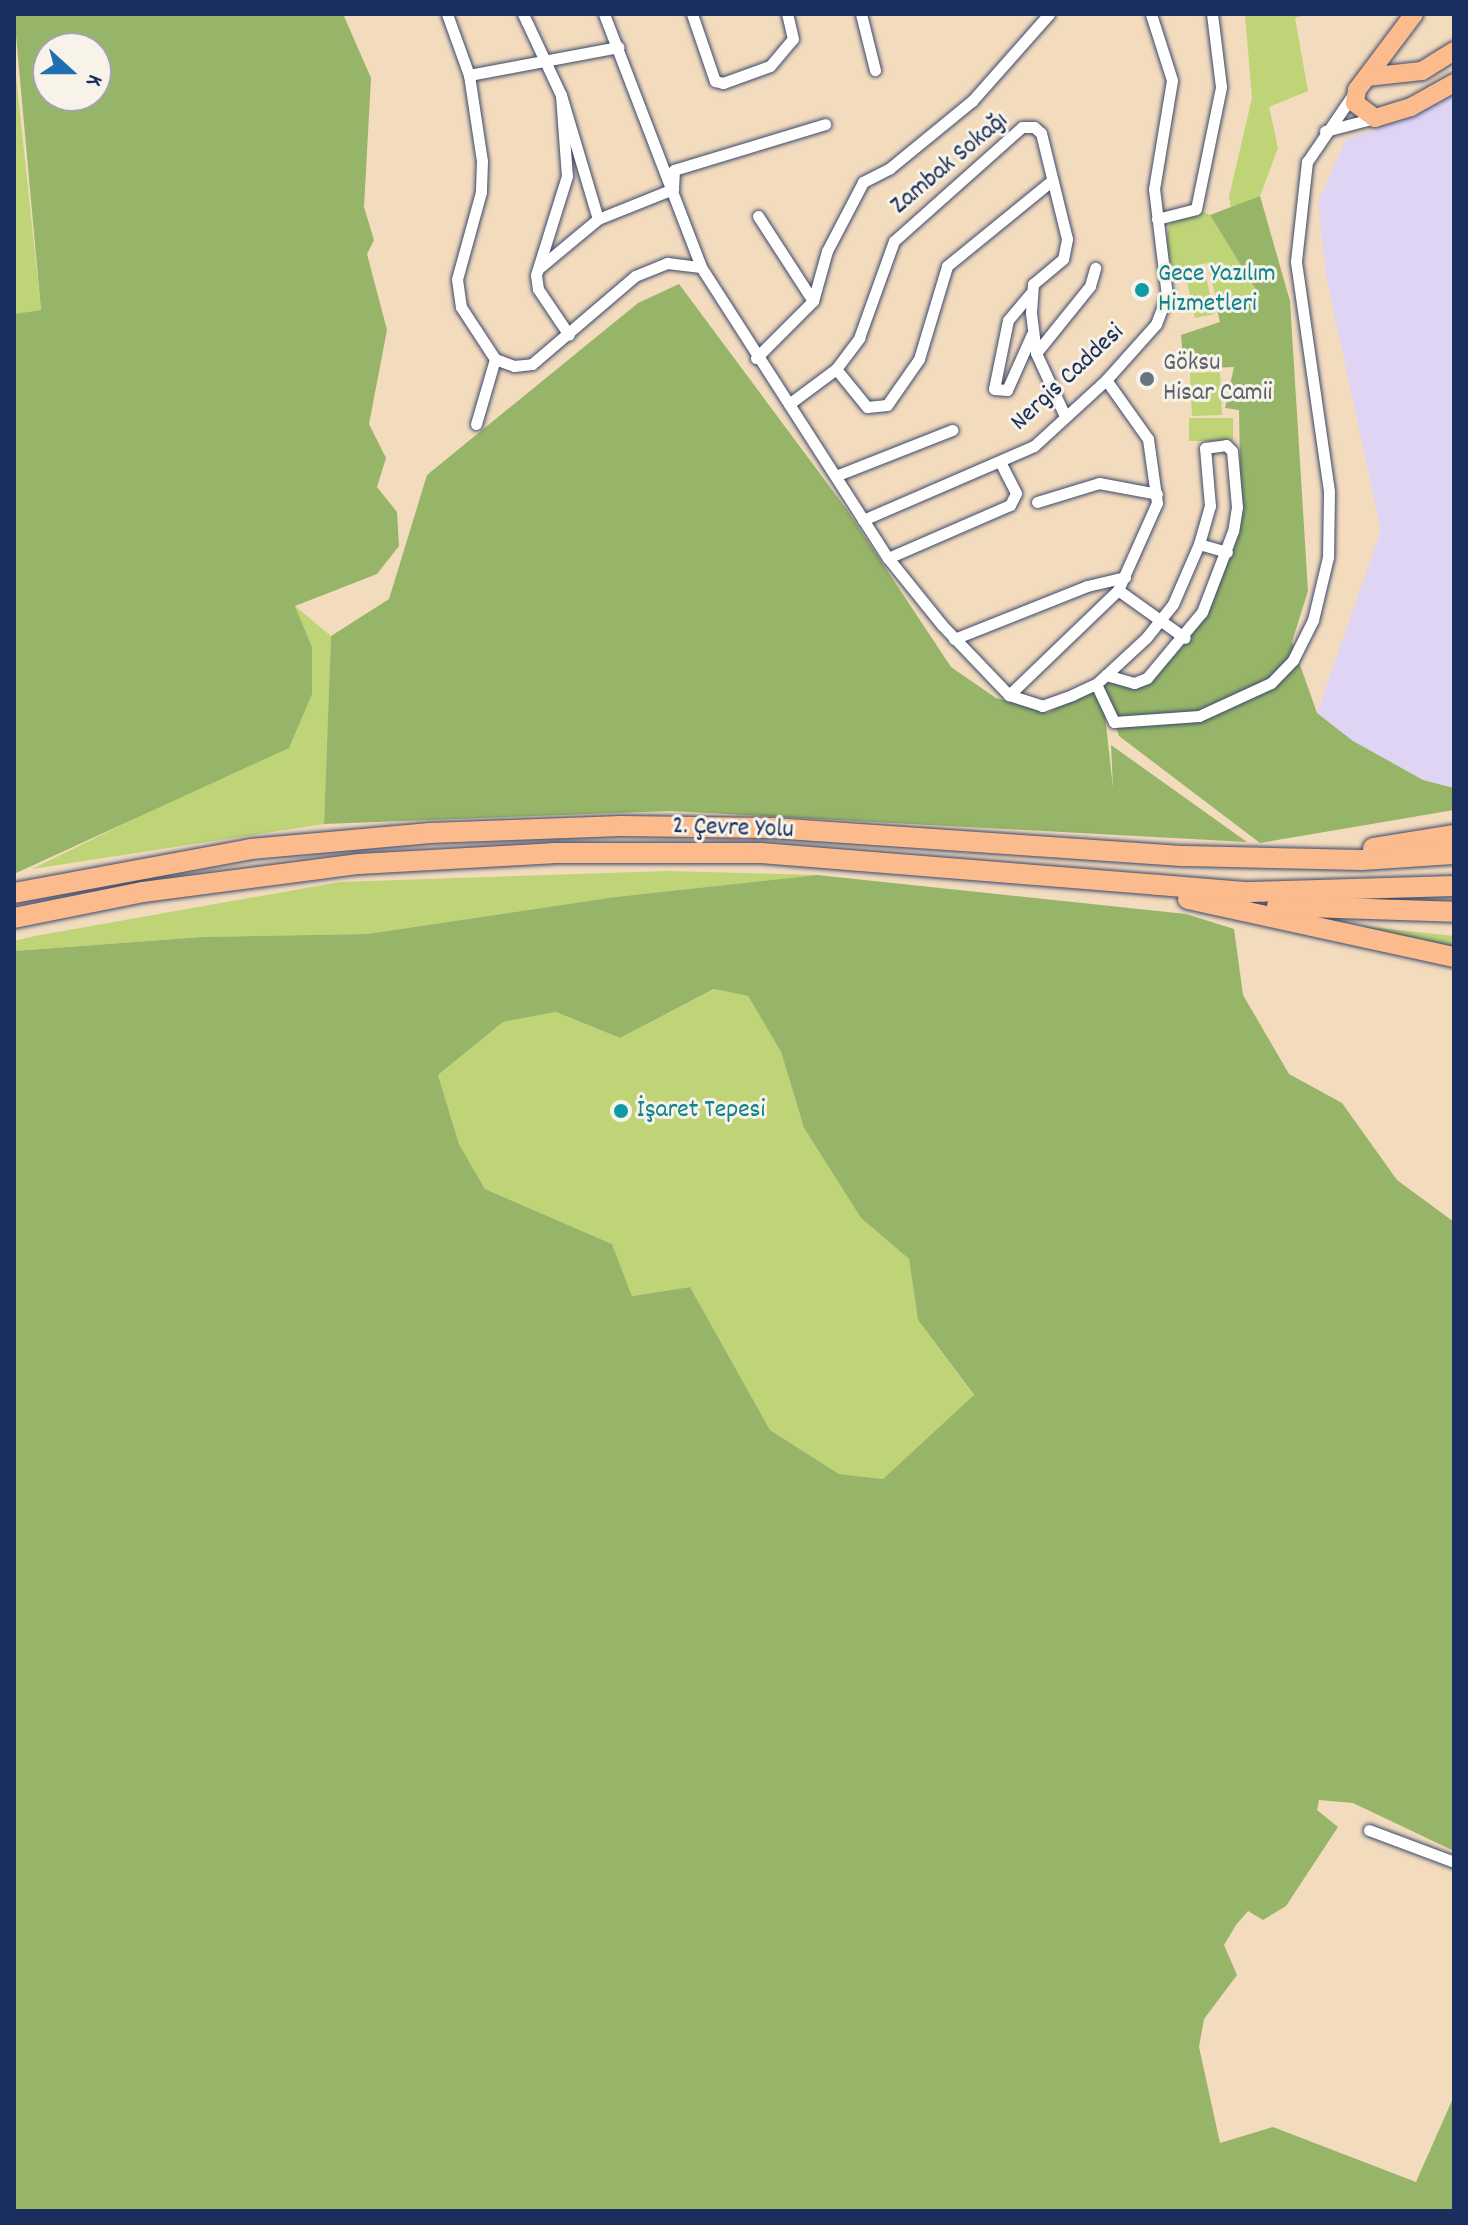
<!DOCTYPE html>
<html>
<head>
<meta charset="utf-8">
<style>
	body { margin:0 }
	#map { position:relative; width:1468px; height:2225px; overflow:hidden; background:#f3dbbe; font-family:Dekko,sans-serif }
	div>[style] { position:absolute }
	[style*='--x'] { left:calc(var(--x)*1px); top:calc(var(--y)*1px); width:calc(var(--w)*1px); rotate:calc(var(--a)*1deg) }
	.built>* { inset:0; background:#e0d4f4 }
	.green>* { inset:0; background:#bfd377 }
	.forest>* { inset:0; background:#97b568 }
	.roads { filter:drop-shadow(0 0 2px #3b496c) drop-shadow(0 0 2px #3b496c) }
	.minor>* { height:11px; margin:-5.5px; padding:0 5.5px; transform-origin:5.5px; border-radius:5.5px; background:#fff }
	.primary>* { height:18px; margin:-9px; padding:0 9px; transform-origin:9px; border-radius:9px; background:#fbbb8c }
	.motorway>* { height:20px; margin:-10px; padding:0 10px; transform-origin:10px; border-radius:10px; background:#fbbb8c }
	.dots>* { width:22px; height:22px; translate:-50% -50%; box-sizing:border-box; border:4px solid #f7f3e8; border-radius:50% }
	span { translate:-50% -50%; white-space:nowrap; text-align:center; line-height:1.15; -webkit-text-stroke:6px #f7f3e8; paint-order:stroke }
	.street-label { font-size:26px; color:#1b2f5e }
	.culture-label { font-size:26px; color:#0d838f }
	.left { translate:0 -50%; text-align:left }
	.worship-label { font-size:26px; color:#5b616d }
	.frame { position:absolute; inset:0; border:16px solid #1b2f5e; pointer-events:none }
	.north { position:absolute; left:32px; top:32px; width:80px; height:80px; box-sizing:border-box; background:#f7f3e8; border:2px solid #9fa5b1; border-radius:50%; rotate:111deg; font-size:22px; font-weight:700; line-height:32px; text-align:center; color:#1b2f5e }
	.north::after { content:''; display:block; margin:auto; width:28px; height:36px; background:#1f6fb2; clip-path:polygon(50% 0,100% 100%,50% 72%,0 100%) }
</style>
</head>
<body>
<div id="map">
	<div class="built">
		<i style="clip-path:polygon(1454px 89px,1454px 788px,1423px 780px,1353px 741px,1317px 713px,1381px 530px,1326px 276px,1318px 202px,1346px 139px,1400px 121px)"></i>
	</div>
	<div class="green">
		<i style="clip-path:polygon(1245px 14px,1307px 14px,1295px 18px,1308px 91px,1269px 107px,1278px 148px,1260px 196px,1231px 208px,1229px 197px,1252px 98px)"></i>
		<i style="clip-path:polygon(14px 57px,41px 310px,14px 314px)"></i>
		<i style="clip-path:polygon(1199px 210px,1210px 215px,1259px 293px,1217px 302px,1207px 263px,1172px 270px,1166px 242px,1170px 222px)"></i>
		<i style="clip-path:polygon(1206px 276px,1214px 314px,1195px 318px,1186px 278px)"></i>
		<i style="clip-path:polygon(1220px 372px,1222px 415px,1192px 416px,1190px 373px)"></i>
		<i style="clip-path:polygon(1189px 418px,1233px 418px,1233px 441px,1189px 441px)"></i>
		<i style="clip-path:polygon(295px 606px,331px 636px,324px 824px,32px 869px,148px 812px,312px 647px)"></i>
		<i style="clip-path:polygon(667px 871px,817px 875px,615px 897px,367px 934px,202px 937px,14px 951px,14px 941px,35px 936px,340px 882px)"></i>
		<i style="clip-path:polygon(1362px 926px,1454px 936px,1454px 950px,1362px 928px)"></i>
		<i style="clip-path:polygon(715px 989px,748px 996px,781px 1052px,804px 1128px,861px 1218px,909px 1259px,918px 1320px,974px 1396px,883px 1479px,839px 1474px,770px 1430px,690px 1287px,632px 1296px,612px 1244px,485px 1189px,459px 1144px,438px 1075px,503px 1022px,556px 1012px,620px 1038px)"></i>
	</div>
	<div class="forest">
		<i style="clip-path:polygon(evenodd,14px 14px,343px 14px,371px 78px,364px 207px,374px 240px,367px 254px,387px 330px,369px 424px,386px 458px,377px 487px,397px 512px,399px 546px,377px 574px,295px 606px,312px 647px,312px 694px,289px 748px,14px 874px,14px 314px,41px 310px,14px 14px,48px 48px,96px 48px,96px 96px,48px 96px,48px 48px)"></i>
		<i style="clip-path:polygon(1260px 196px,1290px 301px,1308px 591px,1292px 642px,1317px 713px,1353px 741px,1423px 780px,1454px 788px,1454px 810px,1260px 843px,1119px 736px,1102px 688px,1113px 788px,1111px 745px,1247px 842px,670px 811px,324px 824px,331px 636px,389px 599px,427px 475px,638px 303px,679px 284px,847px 510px,951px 667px,996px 698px,1048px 713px,1106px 676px,1151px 680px,1187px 642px,1234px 549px,1241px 515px,1239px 410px,1225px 408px,1234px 367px,1184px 369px,1181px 335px,1220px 322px,1216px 305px,1260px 296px,1210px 215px)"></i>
		<i style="clip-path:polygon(evenodd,817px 875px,1186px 914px,1234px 929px,1243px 995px,1289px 1074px,1342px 1103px,1397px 1180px,1454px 1222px,1454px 1851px,1353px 1803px,1319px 1800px,1317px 1810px,1338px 1827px,1286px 1906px,1263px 1920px,1248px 1911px,1236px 1925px,1224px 1945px,1237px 1975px,1204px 2019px,1199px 2047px,1220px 2143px,1273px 2127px,1416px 2182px,1454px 2096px,1454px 2211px,14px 2211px,14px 951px,202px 937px,367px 934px,615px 897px,817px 875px,714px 989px,748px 996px,781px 1052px,804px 1128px,861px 1218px,909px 1259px,918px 1320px,974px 1395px,883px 1479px,839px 1474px,770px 1430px,690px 1287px,632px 1296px,612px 1244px,485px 1189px,459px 1144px,438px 1075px,503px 1022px,556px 1012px,620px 1038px,714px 989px)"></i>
	</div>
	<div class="roads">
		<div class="minor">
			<i style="--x:447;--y:14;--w:65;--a:70.2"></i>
			<i style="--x:469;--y:75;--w:87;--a:81.4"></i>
			<i style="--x:482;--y:161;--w:31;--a:92"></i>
			<i style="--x:481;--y:192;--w:90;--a:105.4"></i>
			<i style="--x:457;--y:279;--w:28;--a:82"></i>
			<i style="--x:461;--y:307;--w:62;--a:56.8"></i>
			<i style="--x:495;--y:359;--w:20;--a:20"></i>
			<i style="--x:514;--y:366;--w:18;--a:-6"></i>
			<i style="--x:532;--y:364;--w:135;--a:-40.5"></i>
			<i style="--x:635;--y:276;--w:35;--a:-22"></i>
			<i style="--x:667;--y:263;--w:34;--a:7"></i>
			<i style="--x:523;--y:14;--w:89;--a:64.9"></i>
			<i style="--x:561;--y:95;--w:129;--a:73.4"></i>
			<i style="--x:604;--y:14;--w:271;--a:69"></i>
			<i style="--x:701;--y:267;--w:346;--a:57.3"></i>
			<i style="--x:888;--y:558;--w:86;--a:51.1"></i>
			<i style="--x:942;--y:625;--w:97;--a:46.3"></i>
			<i style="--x:1009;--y:695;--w:35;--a:18"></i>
			<i style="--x:1042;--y:706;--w:32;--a:-20"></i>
			<i style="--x:1072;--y:695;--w:26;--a:-25"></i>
			<i style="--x:1096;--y:684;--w:13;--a:-42"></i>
			<i style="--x:1106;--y:675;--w:54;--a:-42.8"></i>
			<i style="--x:1146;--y:638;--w:43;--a:-51.5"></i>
			<i style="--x:1173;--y:604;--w:65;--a:-66.6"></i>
			<i style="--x:1199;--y:544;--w:40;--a:-74"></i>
			<i style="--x:1210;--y:506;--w:58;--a:-94.9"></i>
			<i style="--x:1205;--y:448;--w:21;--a:-8"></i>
			<i style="--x:1226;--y:445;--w:8;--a:45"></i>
			<i style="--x:1232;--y:451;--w:56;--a:84.9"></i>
			<i style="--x:1237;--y:507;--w:24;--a:99"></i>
			<i style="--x:1233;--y:531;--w:87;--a:110.9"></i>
			<i style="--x:1202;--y:612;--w:86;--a:129.8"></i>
			<i style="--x:1147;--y:678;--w:14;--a:159"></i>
			<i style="--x:1134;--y:683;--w:29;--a:-164"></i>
			<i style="--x:692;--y:14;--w:71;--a:71.1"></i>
			<i style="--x:715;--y:81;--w:8;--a:14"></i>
			<i style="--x:723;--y:83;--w:50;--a:-19.9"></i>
			<i style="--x:770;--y:66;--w:35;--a:-50"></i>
			<i style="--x:793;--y:39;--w:26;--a:-103"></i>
			<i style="--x:861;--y:14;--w:58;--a:76"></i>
			<i style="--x:469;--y:75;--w:152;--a:-10.6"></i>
			<i style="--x:561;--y:95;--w:81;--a:85.8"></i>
			<i style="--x:567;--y:176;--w:104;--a:107.4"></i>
			<i style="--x:536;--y:275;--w:14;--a:82"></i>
			<i style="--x:538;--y:289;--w:55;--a:56"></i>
			<i style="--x:1325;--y:131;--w:52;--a:-14.6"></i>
			<i style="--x:758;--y:216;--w:101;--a:57.1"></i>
			<i style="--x:1157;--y:219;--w:40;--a:-14.4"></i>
			<i style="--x:1196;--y:209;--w:125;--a:-78.4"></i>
			<i style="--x:1221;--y:87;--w:74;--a:-97"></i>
			<i style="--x:539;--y:268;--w:77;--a:-39.7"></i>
			<i style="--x:598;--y:219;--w:81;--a:-21.8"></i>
			<i style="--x:673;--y:189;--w:19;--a:-87"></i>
			<i style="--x:674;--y:170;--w:158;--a:-16.9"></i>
			<i style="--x:1030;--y:294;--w:34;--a:130"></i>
			<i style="--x:1008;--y:320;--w:70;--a:101.5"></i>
			<i style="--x:994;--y:389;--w:13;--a:4"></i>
			<i style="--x:1007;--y:390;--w:61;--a:-65.9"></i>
			<i style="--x:1036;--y:353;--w:86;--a:-51.1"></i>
			<i style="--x:1090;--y:286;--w:19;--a:-74"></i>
			<i style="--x:756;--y:358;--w:81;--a:-45"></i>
			<i style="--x:813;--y:301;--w:52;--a:-74.4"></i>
			<i style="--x:827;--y:251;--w:78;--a:-62.4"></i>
			<i style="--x:863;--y:182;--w:30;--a:-27"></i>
			<i style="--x:890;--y:168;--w:106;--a:-39.3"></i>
			<i style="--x:972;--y:101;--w:116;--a:-48.5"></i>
			<i style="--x:836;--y:369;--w:49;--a:50.8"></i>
			<i style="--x:867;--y:407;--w:20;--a:-6"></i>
			<i style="--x:887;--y:405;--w:56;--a:-55.2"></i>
			<i style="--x:919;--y:359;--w:97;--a:-73.2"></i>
			<i style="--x:947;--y:266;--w:133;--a:-39.2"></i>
			<i style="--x:789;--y:404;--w:59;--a:-36.7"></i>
			<i style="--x:836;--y:369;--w:39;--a:-53"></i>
			<i style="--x:859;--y:338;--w:103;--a:-70.2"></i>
			<i style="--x:894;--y:241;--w:171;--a:-41.7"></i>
			<i style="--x:1022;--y:127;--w:12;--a:0"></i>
			<i style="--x:1034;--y:127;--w:9;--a:41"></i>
			<i style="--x:1041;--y:133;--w:109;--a:76.2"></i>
			<i style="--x:1067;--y:239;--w:20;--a:101"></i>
			<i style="--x:1063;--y:259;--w:39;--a:140"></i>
			<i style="--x:1033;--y:284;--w:29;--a:94"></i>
			<i style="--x:1031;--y:313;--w:40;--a:82.9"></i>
			<i style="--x:1036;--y:353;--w:67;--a:65.3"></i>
			<i style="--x:476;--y:424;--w:68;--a:-73.7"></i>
			<i style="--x:838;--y:475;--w:123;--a:-21.5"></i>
			<i style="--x:1037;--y:502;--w:65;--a:-17"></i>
			<i style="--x:1099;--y:483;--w:59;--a:10.7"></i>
			<i style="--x:863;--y:520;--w:186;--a:-23.4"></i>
			<i style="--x:1034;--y:446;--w:98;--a:-42.5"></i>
			<i style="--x:1106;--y:380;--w:75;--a:-48.2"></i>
			<i style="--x:1156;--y:324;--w:30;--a:-69"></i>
			<i style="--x:1167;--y:296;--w:108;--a:-96.9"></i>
			<i style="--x:1154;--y:189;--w:110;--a:-80.6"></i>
			<i style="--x:1172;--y:80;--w:69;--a:-107.7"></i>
			<i style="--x:1199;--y:544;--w:29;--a:16"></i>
			<i style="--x:888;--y:558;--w:133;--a:-23.5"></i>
			<i style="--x:1010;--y:505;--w:13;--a:-63"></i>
			<i style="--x:1016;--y:493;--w:34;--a:-117"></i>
			<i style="--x:1118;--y:590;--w:82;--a:35.6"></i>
			<i style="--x:954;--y:639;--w:143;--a:-21.7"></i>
			<i style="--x:1087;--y:586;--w:39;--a:-13"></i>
			<i style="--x:1096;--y:684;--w:42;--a:64.7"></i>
			<i style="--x:1114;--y:722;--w:85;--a:-4"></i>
			<i style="--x:1199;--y:716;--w:79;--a:-24.6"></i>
			<i style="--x:1271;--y:683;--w:32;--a:-46"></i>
			<i style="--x:1293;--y:660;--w:45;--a:-63.4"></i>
			<i style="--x:1313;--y:620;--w:65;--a:-76.6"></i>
			<i style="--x:1328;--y:557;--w:66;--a:-89.1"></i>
			<i style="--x:1329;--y:491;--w:232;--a:-98.2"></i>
			<i style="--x:1296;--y:261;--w:100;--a:-83.7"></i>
			<i style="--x:1307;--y:162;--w:83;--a:-55.7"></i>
			<i style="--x:1009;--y:695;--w:151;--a:-43.9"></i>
			<i style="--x:1118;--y:590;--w:95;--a:-65.9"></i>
			<i style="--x:1157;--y:503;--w:65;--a:-98"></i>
			<i style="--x:1148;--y:439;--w:72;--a:-125.4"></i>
			<i style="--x:1369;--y:1830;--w:91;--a:20.6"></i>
		</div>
		<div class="primary">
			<i style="--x:1414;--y:14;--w:95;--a:126.9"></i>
			<i style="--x:1357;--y:90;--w:13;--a:99"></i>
			<i style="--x:1355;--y:103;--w:25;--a:37"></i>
			<i style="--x:1375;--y:118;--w:38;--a:-17"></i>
			<i style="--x:1411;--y:107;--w:49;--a:-29.2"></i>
			<i style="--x:1367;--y:77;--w:55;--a:-6.2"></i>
			<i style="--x:1422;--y:71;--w:38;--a:-32"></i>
		</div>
		<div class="motorway">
			<i style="--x:1373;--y:848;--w:82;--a:-9.1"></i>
			<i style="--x:14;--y:893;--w:241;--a:-10.5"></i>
			<i style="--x:251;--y:849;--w:180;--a:-5.1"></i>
			<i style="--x:430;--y:833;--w:191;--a:-2.1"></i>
			<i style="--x:621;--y:826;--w:151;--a:0.8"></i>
			<i style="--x:772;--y:828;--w:414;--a:3.9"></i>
			<i style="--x:1185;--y:856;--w:177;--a:1.3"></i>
			<i style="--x:1362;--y:860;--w:92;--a:-3.7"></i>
			<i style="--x:1188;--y:899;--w:272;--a:12.3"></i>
			<i style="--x:1277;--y:906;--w:177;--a:1.9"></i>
			<i style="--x:14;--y:918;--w:132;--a:-11.4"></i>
			<i style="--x:143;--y:892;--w:218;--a:-7.4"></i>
			<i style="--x:359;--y:864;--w:194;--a:-3.2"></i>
			<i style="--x:553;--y:853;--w:208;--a:0"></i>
			<i style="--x:761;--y:853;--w:491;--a:4.6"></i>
			<i style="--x:1250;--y:892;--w:204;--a:-1.7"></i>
		</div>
	</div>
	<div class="dots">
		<i style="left:1142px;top:290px;background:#0f9aa8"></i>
		<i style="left:1147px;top:379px;background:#6b7280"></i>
		<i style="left:621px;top:1111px;background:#0f9aa8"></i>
	</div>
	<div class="street-label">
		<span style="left:950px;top:164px;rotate:-40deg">Zambak Sokağı</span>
		<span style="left:1068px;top:378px;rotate:-43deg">Nergis Caddesi</span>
		<span style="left:733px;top:829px;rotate:2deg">2. Çevre Yolu</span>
	</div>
	<div class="culture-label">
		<span class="left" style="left:1158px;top:290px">Gece Yazılım<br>Hizmetleri</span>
		<span class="left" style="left:637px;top:1111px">İşaret Tepesi</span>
	</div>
	<div class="worship-label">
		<span class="left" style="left:1163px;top:379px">Göksu<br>Hisar Camii</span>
	</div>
	<div class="frame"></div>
	<div class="north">K</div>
</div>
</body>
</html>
